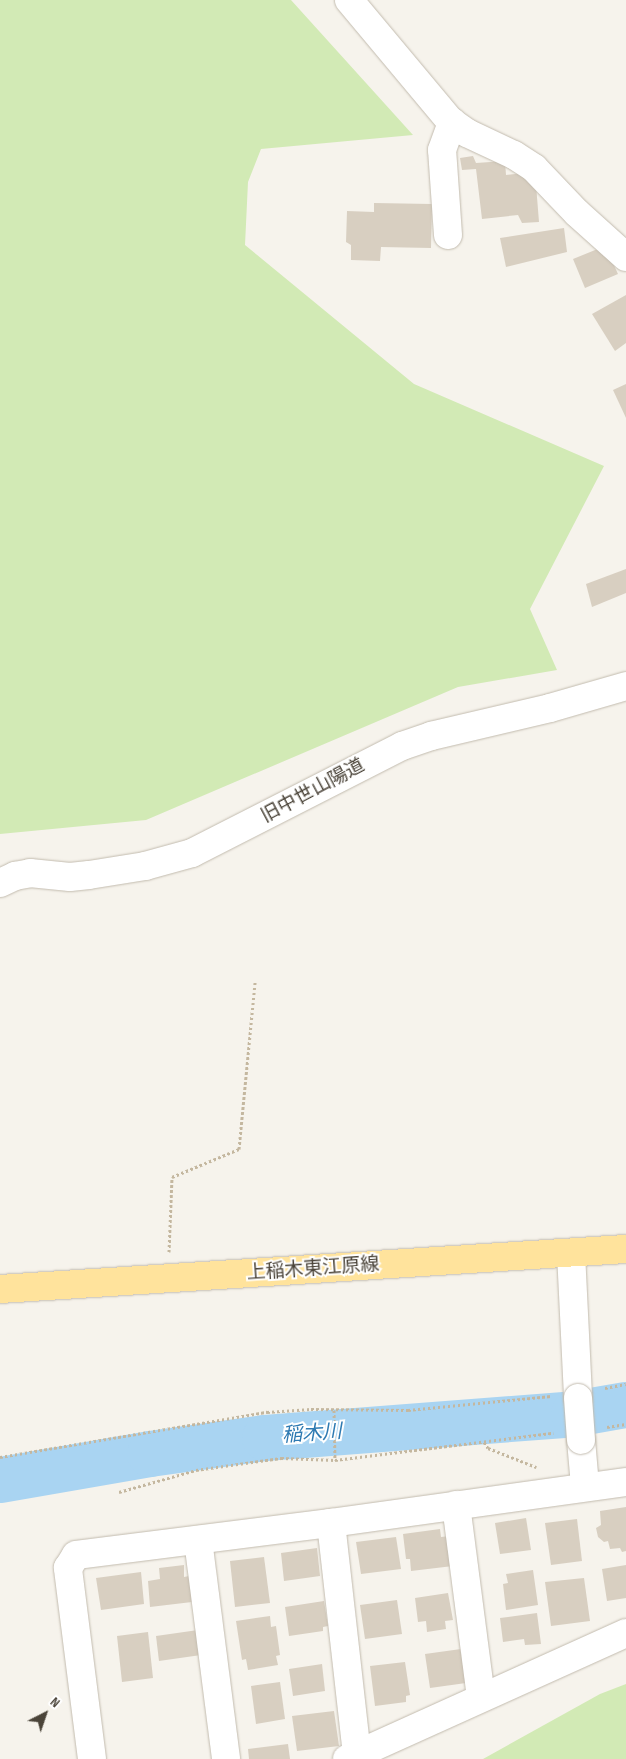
<!DOCTYPE html>
<html>
<head>
<meta charset="utf-8">
<style>
	body { margin:0 }
	#map { position:relative; width:626px; height:1759px; overflow:hidden; background:#f6f3ec; font-family:"Sofia Sans Condensed","Noto Sans JP",sans-serif }
	div>[style] { position:absolute }
	[style*='--x'] { left:calc(var(--x)*1px); top:calc(var(--y)*1px); width:calc(var(--w)*1px); rotate:calc(var(--a)*1deg) }
	.green>* { inset:0; background:#d2eab5 }
	.river>* { height:46px; margin:-23px; padding:0 23px; transform-origin:23px; border-radius:23px; background:#a9d4f2 }
	.building>* { inset:0; background:#d8cfc1 }
	.path>* { height:3px; margin-top:-1.5px; transform-origin:0; background:repeating-linear-gradient(90deg,#c4b79f 0 2.5px,transparent 0 5px) }
	.roads { filter:drop-shadow(0 0 1px #c2bbae) drop-shadow(0 0 1px #c2bbae) }
	.minor>* { height:28px; margin:-14px; padding:0 14px; transform-origin:14px; border-radius:14px; background:#fff }
	.major>* { height:28px; margin:-14px; padding:0 14px; transform-origin:14px; border-radius:14px; background:#ffe39c }
	.bridges { filter:drop-shadow(0 0 1px #c2bbae) drop-shadow(0 0 1px #c2bbae) }
	.minor-bridge>* { height:28px; margin:-14px; padding:0 14px; transform-origin:14px; border-radius:14px; background:#fff }
	span { translate:-50% -50%; white-space:nowrap; text-align:center; line-height:1.15; -webkit-text-stroke:4px #fff; paint-order:stroke }
	.street-label { font-size:19px; color:#4b4439 }
	.water-label { font-size:20px; color:#2e7ab2; font-style:italic }
	.north { position:absolute; left:20px; top:1689px; width:50px; height:50px; -webkit-text-stroke:4px #fff; paint-order:stroke; rotate:41deg; font-size:14px; font-weight:700; line-height:20px; text-align:center; color:#4b4439 }
	.north::after { content:''; display:block; margin:auto; width:18px; height:22px; background:#4b4439; clip-path:polygon(50% 0,100% 100%,50% 72%,0 100%) }
</style>
</head>
<body>
<div id="map">
	<div class="green">
		<i style="clip-path:polygon(0 0,291px 0,413px 135px,261px 149px,248px 182px,245px 245px,414px 384px,604px 466px,530px 609px,557px 670px,458px 687px,146px 820px,0 834px)"></i>
		<i style="clip-path:polygon(626px 1684px,626px 1759px,483px 1759px,600px 1694px)"></i>
	</div>
	<div class="river">
		<i style="--x:0;--y:1480;--w:152;--a:-9.8"></i>
		<i style="--x:150;--y:1454;--w:116;--a:-7.9"></i>
		<i style="--x:265;--y:1438;--w:310;--a:-4.4"></i>
		<i style="--x:574;--y:1414;--w:53;--a:-9.8"></i>
	</div>
	<div class="building">
		<i style="clip-path:polygon(473px 156px,476px 163px,505px 161px,506px 175px,535px 172px,539px 222px,522px 223px,518px 215px,482px 219px,476px 169px,462px 170px,460px 158px)"></i>
		<i style="clip-path:polygon(374px 203px,432px 204px,431px 248px,381px 247px,380px 261px,351px 260px,351px 245px,346px 242px,347px 211px,374px 212px)"></i>
		<i style="clip-path:polygon(564px 228px,567px 252px,506px 267px,500px 238px)"></i>
		<i style="clip-path:polygon(605px 246px,618px 274px,585px 288px,573px 259px)"></i>
		<i style="clip-path:polygon(626px 295px,626px 343px,615px 351px,592px 314px)"></i>
		<i style="clip-path:polygon(626px 384px,626px 418px,613px 390px)"></i>
		<i style="clip-path:polygon(626px 569px,626px 593px,592px 607px,586px 584px)"></i>
		<i style="clip-path:polygon(626px 1507px,626px 1551px,622px 1552px,620px 1548px,610px 1549px,608px 1541px,604px 1542px,598px 1537px,596px 1528px,601px 1525px,600px 1511px)"></i>
		<i style="clip-path:polygon(526px 1518px,531px 1550px,500px 1554px,495px 1523px)"></i>
		<i style="clip-path:polygon(577px 1519px,582px 1561px,551px 1565px,545px 1523px)"></i>
		<i style="clip-path:polygon(440px 1529px,441px 1537px,450px 1536px,453px 1566px,411px 1571px,410px 1559px,406px 1559px,403px 1534px)"></i>
		<i style="clip-path:polygon(396px 1537px,401px 1569px,361px 1574px,356px 1542px)"></i>
		<i style="clip-path:polygon(317px 1548px,320px 1576px,284px 1581px,281px 1553px)"></i>
		<i style="clip-path:polygon(264px 1557px,270px 1603px,235px 1607px,230px 1561px)"></i>
		<i style="clip-path:polygon(184px 1565px,184px 1577px,189px 1576px,192px 1602px,150px 1607px,148px 1581px,160px 1579px,159px 1568px)"></i>
		<i style="clip-path:polygon(626px 1565px,626px 1598px,607px 1601px,602px 1569px)"></i>
		<i style="clip-path:polygon(533px 1570px,538px 1605px,506px 1610px,503px 1584px,508px 1583px,506px 1574px)"></i>
		<i style="clip-path:polygon(141px 1572px,144px 1604px,101px 1610px,96px 1578px)"></i>
		<i style="clip-path:polygon(584px 1578px,590px 1621px,551px 1626px,545px 1582px)"></i>
		<i style="clip-path:polygon(448px 1593px,453px 1620px,445px 1621px,446px 1629px,427px 1632px,426px 1621px,418px 1622px,415px 1598px)"></i>
		<i style="clip-path:polygon(397px 1600px,402px 1634px,365px 1639px,360px 1605px)"></i>
		<i style="clip-path:polygon(324px 1601px,328px 1626px,323px 1627px,323px 1631px,289px 1636px,285px 1607px)"></i>
		<i style="clip-path:polygon(537px 1613px,541px 1644px,525px 1645px,524px 1639px,503px 1642px,500px 1618px)"></i>
		<i style="clip-path:polygon(270px 1616px,271px 1627px,276px 1626px,280px 1655px,276px 1656px,278px 1665px,248px 1670px,246px 1659px,242px 1660px,236px 1621px)"></i>
		<i style="clip-path:polygon(198px 1630px,201px 1655px,159px 1661px,156px 1636px)"></i>
		<i style="clip-path:polygon(148px 1632px,153px 1678px,122px 1682px,117px 1636px)"></i>
		<i style="clip-path:polygon(461px 1649px,466px 1683px,430px 1688px,425px 1654px)"></i>
		<i style="clip-path:polygon(405px 1662px,410px 1695px,406px 1696px,406px 1702px,375px 1706px,370px 1666px)"></i>
		<i style="clip-path:polygon(322px 1664px,325px 1691px,293px 1696px,289px 1669px)"></i>
		<i style="clip-path:polygon(280px 1682px,285px 1719px,256px 1724px,251px 1686px)"></i>
		<i style="clip-path:polygon(334px 1711px,339px 1746px,297px 1751px,292px 1716px)"></i>
		<i style="clip-path:polygon(288px 1744px,290px 1759px,249px 1759px,248px 1749px)"></i>
	</div>
	<div class="path">
		<i style="--x:169;--y:1252;--w:75;--a:-87.7"></i>
		<i style="--x:172;--y:1177;--w:73;--a:-22.7"></i>
		<i style="--x:239;--y:1149;--w:168;--a:-84.5"></i>
		<i style="--x:605;--y:1388;--w:21;--a:-11"></i>
		<i style="--x:334;--y:1410;--w:50;--a:88.9"></i>
		<i style="--x:607;--y:1427;--w:19;--a:-9"></i>
		<i style="--x:484;--y:1442;--w:7;--a:56"></i>
		<i style="--x:488;--y:1448;--w:52;--a:21.6"></i>
		<i style="--x:0;--y:1457;--w:271;--a:-9.6"></i>
		<i style="--x:267;--y:1412;--w:44;--a:-3.9"></i>
		<i style="--x:311;--y:1409;--w:97;--a:0.6"></i>
		<i style="--x:408;--y:1410;--w:144;--a:-5.6"></i>
		<i style="--x:119;--y:1492;--w:80;--a:-15.9"></i>
		<i style="--x:196;--y:1470;--w:86;--a:-8"></i>
		<i style="--x:281;--y:1458;--w:54;--a:2.1"></i>
		<i style="--x:335;--y:1460;--w:220;--a:-7.1"></i>
	</div>
	<div class="roads">
		<div class="minor">
			<i style="--x:349;--y:0;--w:158;--a:50.1"></i>
			<i style="--x:450;--y:121;--w:21;--a:35"></i>
			<i style="--x:467;--y:133;--w:52;--a:25.1"></i>
			<i style="--x:514;--y:155;--w:24;--a:33"></i>
			<i style="--x:534;--y:168;--w:62;--a:46.3"></i>
			<i style="--x:577;--y:213;--w:66;--a:41.9"></i>
			<i style="--x:448;--y:235;--w:85;--a:-94"></i>
			<i style="--x:442;--y:150;--w:30;--a:-70"></i>
			<i style="--x:0;--y:883;--w:17;--a:-25"></i>
			<i style="--x:15;--y:876;--w:15;--a:-11"></i>
			<i style="--x:30;--y:873;--w:40;--a:5.7"></i>
			<i style="--x:70;--y:877;--w:19;--a:-6"></i>
			<i style="--x:89;--y:875;--w:57;--a:-9.1"></i>
			<i style="--x:145;--y:866;--w:49;--a:-15.5"></i>
			<i style="--x:192;--y:853;--w:236;--a:-27"></i>
			<i style="--x:402;--y:746;--w:31;--a:-19"></i>
			<i style="--x:431;--y:736;--w:122;--a:-13.2"></i>
			<i style="--x:550;--y:708;--w:79;--a:-16.1"></i>
			<i style="--x:571;--y:1253;--w:145;--a:87.2"></i>
			<i style="--x:581;--y:1440;--w:46;--a:85"></i>
			<i style="--x:456;--y:1505;--w:194;--a:82.6"></i>
			<i style="--x:331;--y:1523;--w:232;--a:83.6"></i>
			<i style="--x:198;--y:1540;--w:221;--a:82.7"></i>
			<i style="--x:92;--y:1759;--w:193;--a:-97.2"></i>
			<i style="--x:68;--y:1568;--w:15;--a:-58"></i>
			<i style="--x:76;--y:1555;--w:257;--a:-7.2"></i>
			<i style="--x:331;--y:1523;--w:298;--a:-7.9"></i>
			<i style="--x:347;--y:1759;--w:306;--a:-24.3"></i>
		</div>
		<div class="major">
			<i style="--x:0;--y:1289;--w:627;--a:-3.66"></i>
		</div>
	</div>
	<div class="bridges">
		<div class="minor-bridge">
			<i style="--x:578;--y:1398;--w:42;--a:85.9"></i>
		</div>
	</div>
	<div class="street-label">
		<span style="left:313px;top:791px;rotate:-28deg">旧中世山陽道</span>
		<span style="left:313px;top:1269px;rotate:-4deg">上稲木東江原線</span>
	</div>
	<div class="water-label">
		<span style="left:312px;top:1434px;rotate:-4deg">稲木川</span>
	</div>
	<div class="north">N</div>
</div>
</body>
</html>
